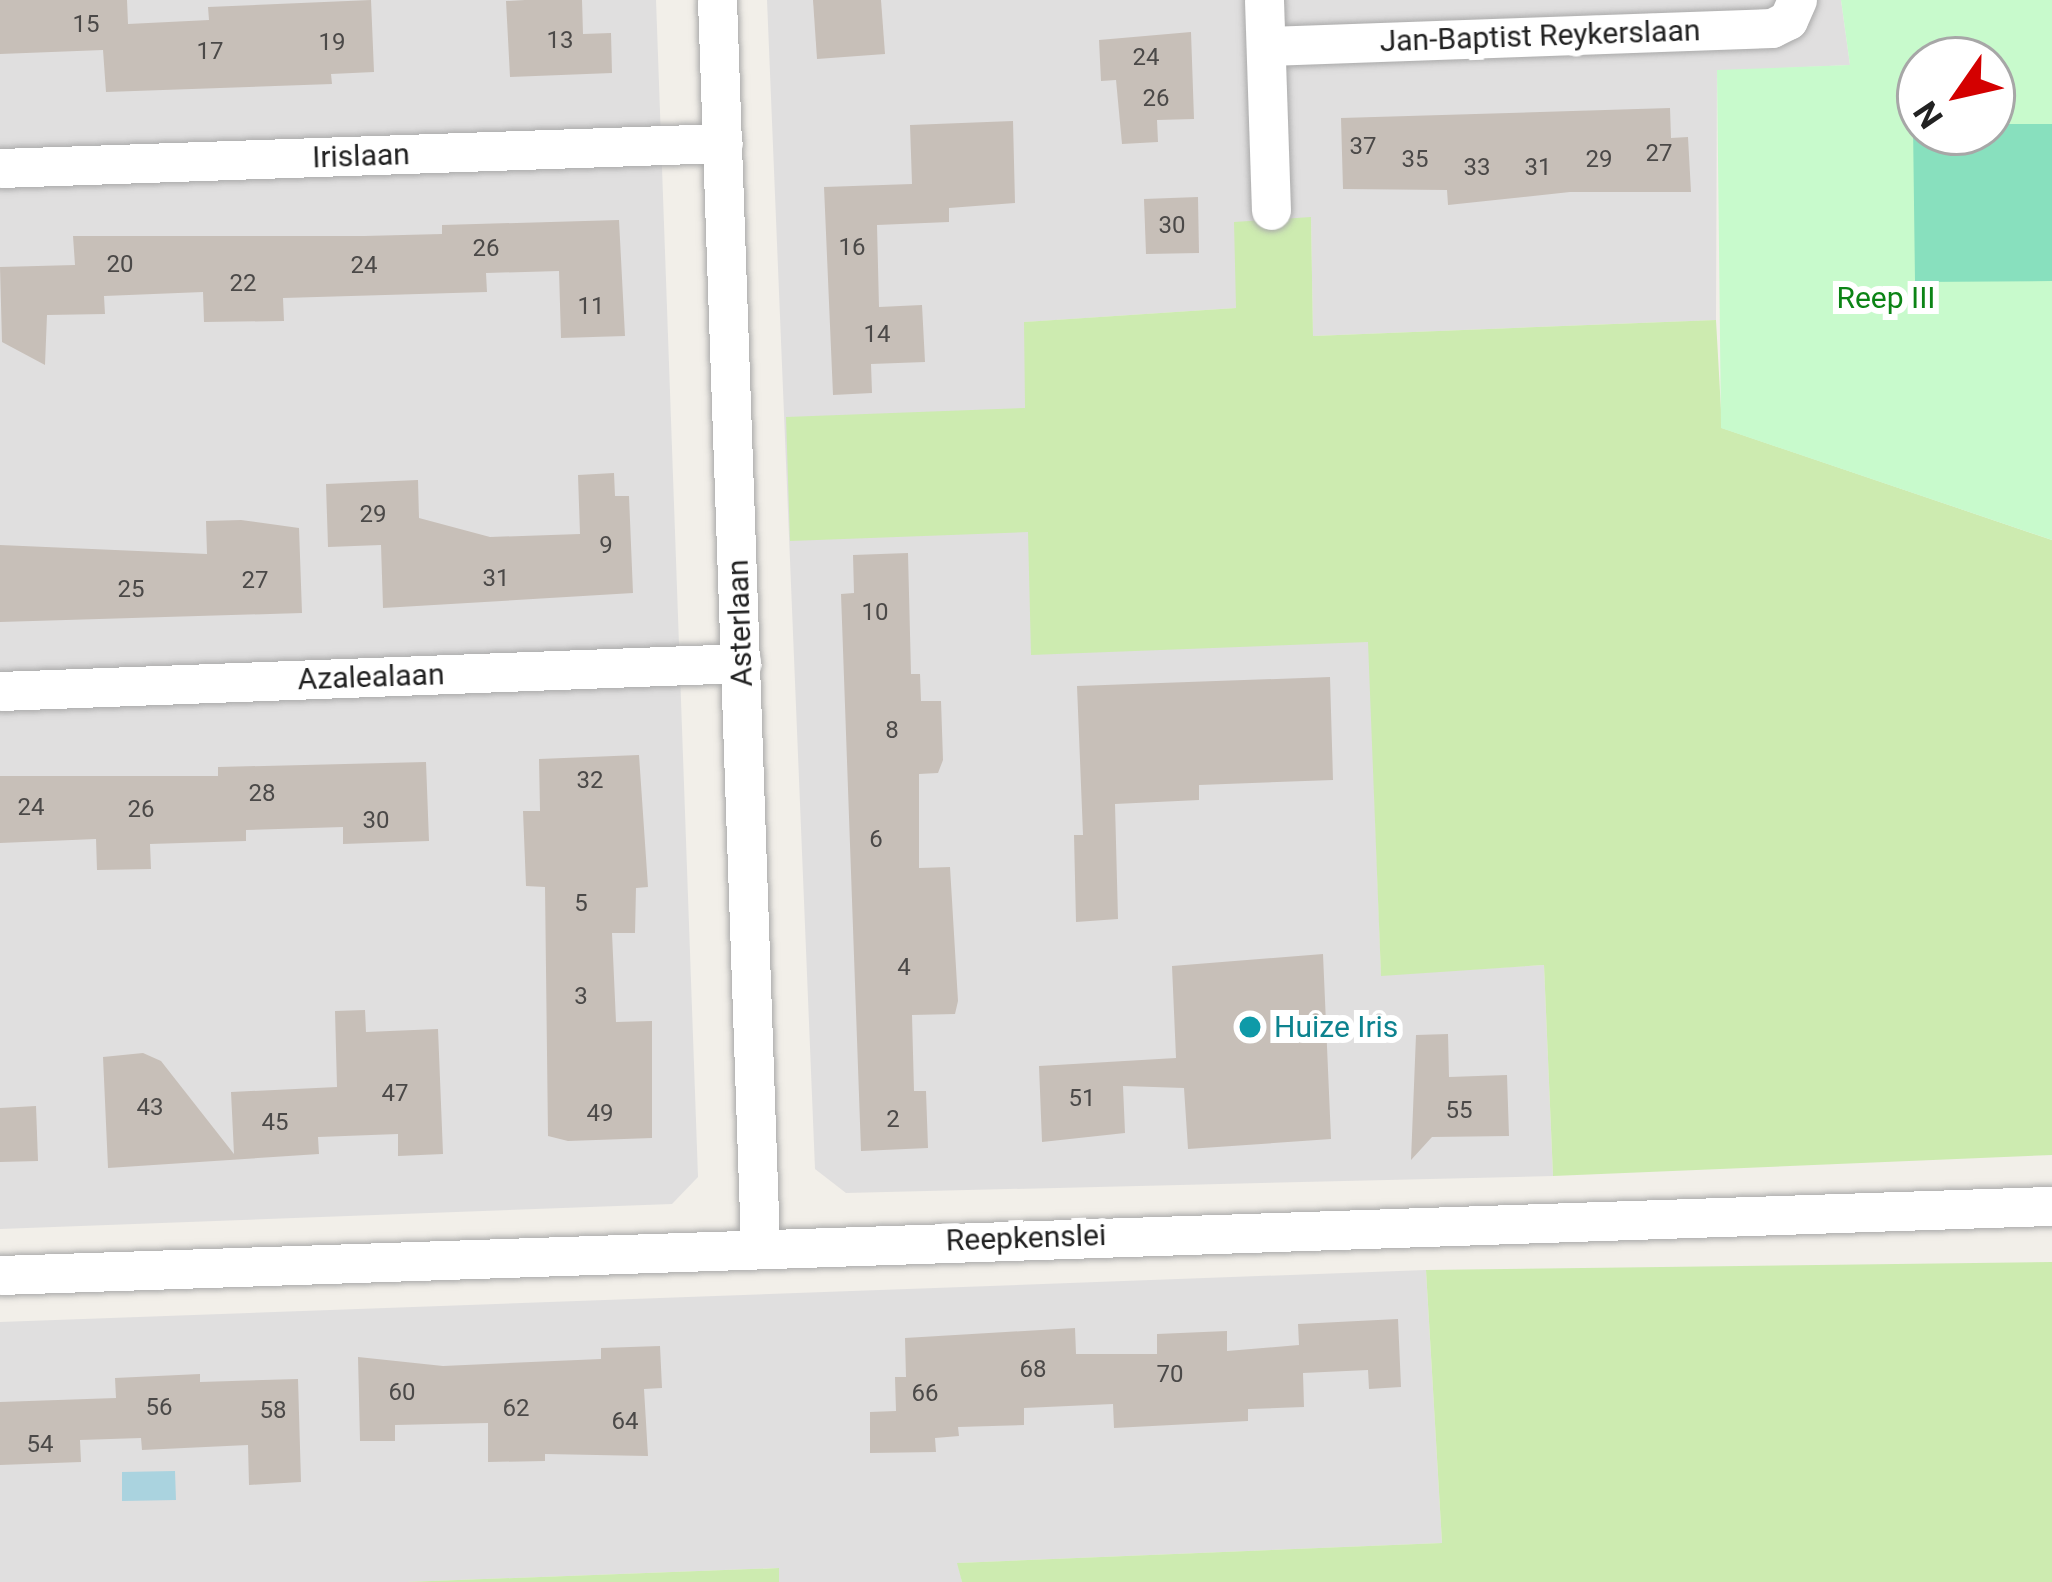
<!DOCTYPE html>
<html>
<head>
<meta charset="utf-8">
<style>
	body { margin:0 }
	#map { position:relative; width:2052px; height:1582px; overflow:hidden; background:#f2efe9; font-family:Roboto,sans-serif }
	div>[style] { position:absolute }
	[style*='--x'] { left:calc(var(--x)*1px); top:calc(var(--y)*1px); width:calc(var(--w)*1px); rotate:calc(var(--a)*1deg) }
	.residential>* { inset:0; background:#e0dfdf }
	.grass>* { inset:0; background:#cdebb0 }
	.park>* { inset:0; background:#c8facc }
	.pitch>* { inset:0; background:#88e0be }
	.water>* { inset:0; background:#aad3df }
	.building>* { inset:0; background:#c7bfb8 }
	.roads { filter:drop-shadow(0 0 3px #a9a9a9) drop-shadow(0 0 3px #a9a9a9) }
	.street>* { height:39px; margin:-19.5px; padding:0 19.5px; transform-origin:19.5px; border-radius:19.5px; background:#fff }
	.dots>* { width:33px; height:33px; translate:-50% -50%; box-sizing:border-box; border:6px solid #fff; border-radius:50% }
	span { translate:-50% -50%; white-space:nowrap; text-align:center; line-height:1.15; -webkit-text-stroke:12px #fff; paint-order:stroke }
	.number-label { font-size:24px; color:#4b4948 }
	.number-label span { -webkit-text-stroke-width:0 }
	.street-label { font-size:30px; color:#222 }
	.park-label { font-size:30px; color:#0c8416 }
	.culture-label { font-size:30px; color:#0d838f }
	.left { translate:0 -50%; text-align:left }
	.north { position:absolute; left:1896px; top:36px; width:120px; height:120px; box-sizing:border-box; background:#fff; border:3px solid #a7a7a7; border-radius:50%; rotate:236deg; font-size:33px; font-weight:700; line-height:48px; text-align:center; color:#222 }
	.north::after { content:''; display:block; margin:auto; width:42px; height:54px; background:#d40000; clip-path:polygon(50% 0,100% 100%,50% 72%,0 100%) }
</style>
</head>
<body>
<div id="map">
	<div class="residential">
		<i style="clip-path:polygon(0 0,656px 0,698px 1177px,672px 1204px,0 1229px)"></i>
		<i style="clip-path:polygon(767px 0,1841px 0,1850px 65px,1717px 71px,1716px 320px,1313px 336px,1311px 218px,1236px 308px,1025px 322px,1369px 642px,1381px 975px,1544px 965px,1553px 1176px,846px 1193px,815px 1169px)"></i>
		<i style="clip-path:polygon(1426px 1270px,1442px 1543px,958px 1563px,962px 1582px,779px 1582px,778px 1568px,406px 1582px,0 1582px,0 1322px)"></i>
	</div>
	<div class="grass">
		<i style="clip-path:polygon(1311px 217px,1313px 336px,1716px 320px,1722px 428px,2052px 540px,2052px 1155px,1553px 1176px,1544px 965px,1381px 976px,1368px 642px,1031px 655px,1028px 532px,790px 541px,786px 417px,1025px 408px,1024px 322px,1236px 308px,1234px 222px)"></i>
		<i style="clip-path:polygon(2052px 1262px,2052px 1582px,962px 1582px,957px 1563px,1442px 1543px,1426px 1270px)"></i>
		<i style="clip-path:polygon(779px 1568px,779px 1582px,406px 1582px)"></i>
	</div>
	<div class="park">
		<i style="clip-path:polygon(evenodd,1841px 0,2052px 0,2052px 540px,1721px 428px,1717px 70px,1850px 65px,1841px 0,1920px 60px,1992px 60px,1992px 132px,1920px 132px,1920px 60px)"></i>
	</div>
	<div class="pitch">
		<i style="clip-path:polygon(1992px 124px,2052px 124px,2052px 281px,1915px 282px,1913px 125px,1920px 132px,1992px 132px)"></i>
	</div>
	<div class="water">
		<i style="clip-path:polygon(175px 1471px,176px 1500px,122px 1501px,122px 1472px)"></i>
	</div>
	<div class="building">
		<i style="clip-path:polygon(0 0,127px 0,128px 24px,209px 20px,208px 7px,371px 0,374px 72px,331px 74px,332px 84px,106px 92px,103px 50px,0 54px)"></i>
		<i style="clip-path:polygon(525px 0,582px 0,583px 34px,611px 33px,612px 73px,510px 77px,506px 1px)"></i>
		<i style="clip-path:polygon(813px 0,881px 0,885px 54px,817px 59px)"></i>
		<i style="clip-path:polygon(1191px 32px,1194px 119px,1157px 120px,1158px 142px,1122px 144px,1116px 80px,1101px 81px,1099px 40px)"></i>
		<i style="clip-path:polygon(1670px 108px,1671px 138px,1688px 137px,1691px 192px,1570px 192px,1448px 205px,1447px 190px,1343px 189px,1341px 118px)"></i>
		<i style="clip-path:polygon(1013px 121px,1015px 203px,949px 208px,949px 222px,877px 225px,879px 307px,922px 305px,925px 362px,871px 364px,872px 393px,833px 395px,824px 187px,912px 184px,910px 125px)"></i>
		<i style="clip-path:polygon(1198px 197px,1199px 253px,1146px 254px,1144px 199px)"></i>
		<i style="clip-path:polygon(619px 220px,625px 336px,561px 338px,559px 271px,486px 273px,487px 292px,283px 298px,284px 321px,204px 322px,203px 292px,104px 296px,105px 314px,47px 315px,45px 365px,2px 342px,0 267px,75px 265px,73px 236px,364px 236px,442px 234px,442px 225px)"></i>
		<i style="clip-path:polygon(614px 473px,615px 496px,629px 496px,633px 593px,383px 608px,381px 545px,328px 547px,326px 484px,418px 480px,419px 518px,490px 537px,580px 534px,578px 475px)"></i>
		<i style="clip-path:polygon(241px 520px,299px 528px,302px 613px,0 622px,0 545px,207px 554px,206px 521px)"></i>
		<i style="clip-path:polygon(908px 553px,911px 674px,920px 674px,921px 701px,941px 701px,943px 760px,938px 773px,919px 774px,919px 868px,950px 867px,958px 1001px,955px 1014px,912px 1015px,914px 1091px,926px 1091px,928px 1148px,861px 1151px,841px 594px,854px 593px,853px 555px)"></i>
		<i style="clip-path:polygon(1330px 677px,1333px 780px,1199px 785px,1199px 800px,1115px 804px,1118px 919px,1076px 922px,1074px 835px,1083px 835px,1077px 686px)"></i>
		<i style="clip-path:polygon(639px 755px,648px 887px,636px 888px,635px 933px,612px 933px,616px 1022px,652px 1021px,652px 1138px,568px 1141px,548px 1136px,545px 887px,526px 886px,523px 811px,540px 811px,539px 759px)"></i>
		<i style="clip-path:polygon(426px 762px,429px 841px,343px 844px,343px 827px,246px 830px,246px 841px,150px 844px,151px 869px,97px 870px,96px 839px,0 843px,0 776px,218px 776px,218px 767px)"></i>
		<i style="clip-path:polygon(1323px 954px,1331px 1139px,1188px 1149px,1184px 1088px,1123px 1086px,1125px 1133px,1042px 1142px,1039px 1066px,1176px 1058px,1172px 966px)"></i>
		<i style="clip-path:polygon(365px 1010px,366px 1032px,438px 1029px,443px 1154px,398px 1156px,398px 1134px,318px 1137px,319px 1154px,108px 1168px,103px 1057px,143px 1053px,161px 1061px,234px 1154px,231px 1092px,337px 1087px,335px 1011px)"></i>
		<i style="clip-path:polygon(1448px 1034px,1449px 1077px,1507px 1075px,1509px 1136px,1432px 1137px,1411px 1160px,1416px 1035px)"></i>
		<i style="clip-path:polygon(36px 1106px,38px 1161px,0 1162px,0 1108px)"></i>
		<i style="clip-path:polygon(1398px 1319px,1401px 1387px,1369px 1389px,1368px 1370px,1303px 1373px,1304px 1407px,1248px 1409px,1248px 1421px,1114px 1428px,1113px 1404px,1024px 1408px,1024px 1425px,958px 1427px,959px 1436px,935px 1438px,936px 1452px,870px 1453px,870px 1412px,896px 1411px,895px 1377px,906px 1377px,905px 1338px,1075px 1328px,1076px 1354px,1157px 1354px,1157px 1334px,1227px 1331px,1227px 1351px,1299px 1345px,1298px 1324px)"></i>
		<i style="clip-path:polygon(660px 1346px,662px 1388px,644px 1389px,648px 1456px,545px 1454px,545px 1461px,488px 1462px,488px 1423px,395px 1425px,395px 1441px,360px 1441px,358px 1357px,443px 1366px,601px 1359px,601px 1348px)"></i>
		<i style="clip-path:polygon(200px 1374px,200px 1382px,298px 1379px,301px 1482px,249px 1485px,248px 1445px,142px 1450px,141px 1438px,80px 1440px,81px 1462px,0 1465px,0 1402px,116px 1398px,115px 1378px)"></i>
	</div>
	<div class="roads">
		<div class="street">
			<i style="--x:717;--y:0;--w:1247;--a:88.02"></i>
			<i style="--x:1264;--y:0;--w:210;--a:88.1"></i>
			<i style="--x:1268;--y:46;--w:504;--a:-2.05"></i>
			<i style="--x:1772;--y:28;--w:18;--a:-27"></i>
			<i style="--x:1788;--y:20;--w:22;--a:-66"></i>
			<i style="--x:0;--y:168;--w:723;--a:-1.98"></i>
			<i style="--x:0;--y:691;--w:742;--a:-2.16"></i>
			<i style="--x:0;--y:1275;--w:2053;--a:-1.93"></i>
		</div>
	</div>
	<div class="dots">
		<i style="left:1250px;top:1027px;background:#0f9aa8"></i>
	</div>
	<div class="number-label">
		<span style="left:86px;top:25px">15</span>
		<span style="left:560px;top:41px">13</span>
		<span style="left:332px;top:43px">19</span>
		<span style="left:210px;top:52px">17</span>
		<span style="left:1146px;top:58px">24</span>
		<span style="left:1156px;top:99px">26</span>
		<span style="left:1363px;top:147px">37</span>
		<span style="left:1659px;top:154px">27</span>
		<span style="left:1415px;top:160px">35</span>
		<span style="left:1599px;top:160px">29</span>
		<span style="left:1477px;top:168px">33</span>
		<span style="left:1538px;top:168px">31</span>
		<span style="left:1172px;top:226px">30</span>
		<span style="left:852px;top:248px">16</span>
		<span style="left:486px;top:249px">26</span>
		<span style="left:120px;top:265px">20</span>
		<span style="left:364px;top:266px">24</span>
		<span style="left:243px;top:284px">22</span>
		<span style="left:591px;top:307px">11</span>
		<span style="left:877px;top:335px">14</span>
		<span style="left:373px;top:515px">29</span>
		<span style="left:606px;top:546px">9</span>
		<span style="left:496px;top:579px">31</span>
		<span style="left:255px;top:581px">27</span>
		<span style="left:131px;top:590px">25</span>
		<span style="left:875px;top:613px">10</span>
		<span style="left:892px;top:731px">8</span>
		<span style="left:590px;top:781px">32</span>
		<span style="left:262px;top:794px">28</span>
		<span style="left:31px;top:808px">24</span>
		<span style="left:141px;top:810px">26</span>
		<span style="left:376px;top:821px">30</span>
		<span style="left:876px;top:840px">6</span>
		<span style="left:581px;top:904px">5</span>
		<span style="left:904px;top:968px">4</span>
		<span style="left:581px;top:997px">3</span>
		<span style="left:395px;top:1094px">47</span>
		<span style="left:1082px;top:1099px">51</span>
		<span style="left:150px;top:1108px">43</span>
		<span style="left:1459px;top:1111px">55</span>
		<span style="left:600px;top:1114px">49</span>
		<span style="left:893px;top:1120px">2</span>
		<span style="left:275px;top:1123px">45</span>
		<span style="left:1033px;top:1370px">68</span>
		<span style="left:1170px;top:1375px">70</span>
		<span style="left:402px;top:1393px">60</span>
		<span style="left:925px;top:1394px">66</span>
		<span style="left:159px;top:1408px">56</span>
		<span style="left:516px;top:1409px">62</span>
		<span style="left:273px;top:1411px">58</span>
		<span style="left:625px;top:1422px">64</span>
		<span style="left:40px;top:1445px">54</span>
	</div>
	<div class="street-label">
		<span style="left:1540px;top:36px;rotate:-2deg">Jan-Baptist Reykerslaan</span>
		<span style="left:361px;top:156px;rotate:-2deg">Irislaan</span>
		<span style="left:740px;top:623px;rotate:-92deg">Asterlaan</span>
		<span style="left:371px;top:677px;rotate:-2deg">Azalealaan</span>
		<span style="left:1026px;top:1238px;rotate:-2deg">Reepkenslei</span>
	</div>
	<div class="park-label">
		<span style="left:1886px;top:298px">Reep III</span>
	</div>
	<div class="culture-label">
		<span class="left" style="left:1274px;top:1027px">Huize Iris</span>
	</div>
	<div class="north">N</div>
</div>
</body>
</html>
